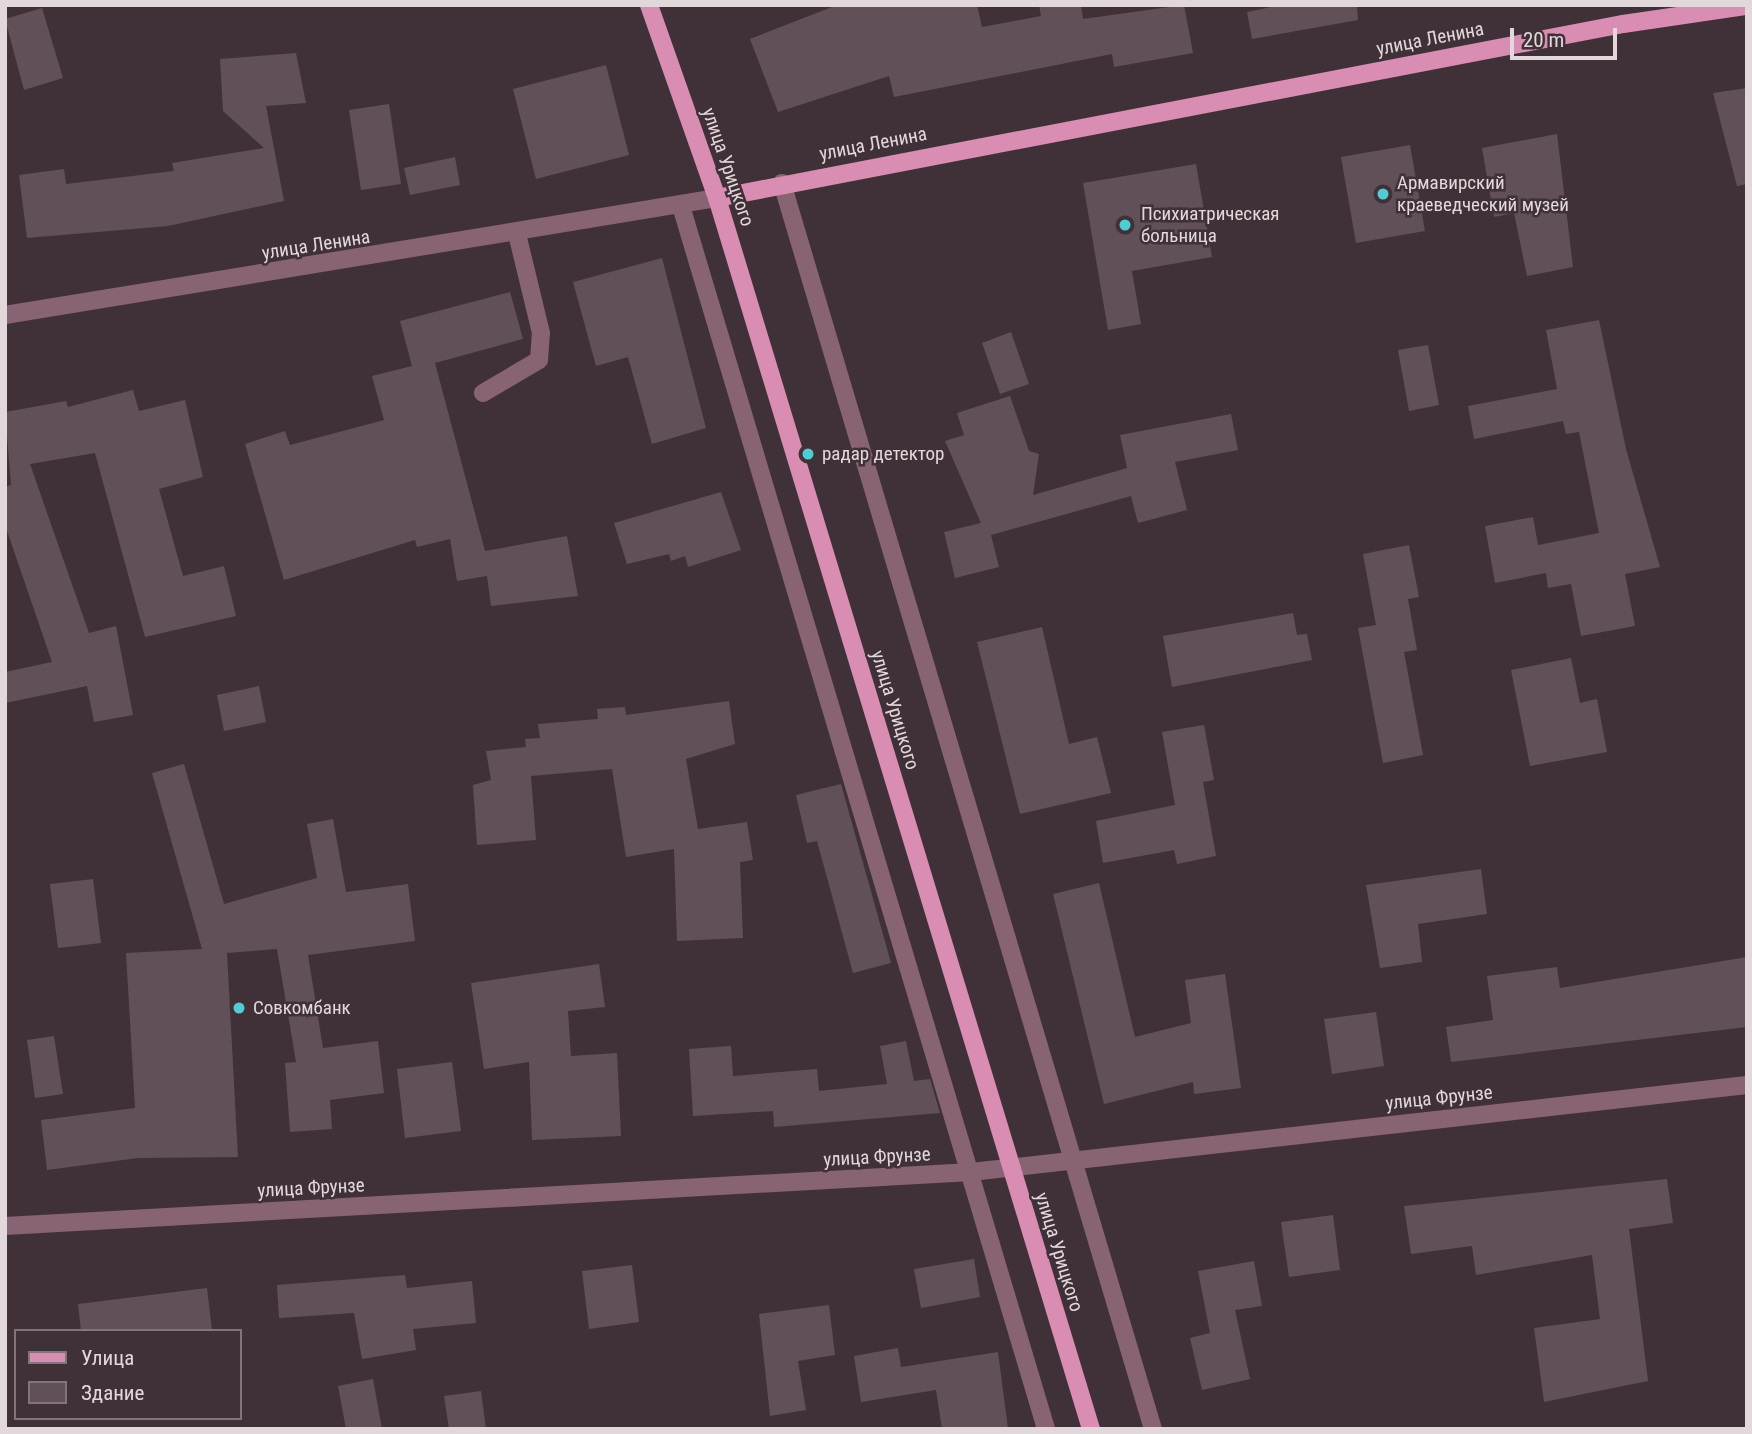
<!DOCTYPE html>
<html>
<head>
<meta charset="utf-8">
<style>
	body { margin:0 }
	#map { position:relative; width:1752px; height:1434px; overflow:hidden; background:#403138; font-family:"Roboto Condensed",sans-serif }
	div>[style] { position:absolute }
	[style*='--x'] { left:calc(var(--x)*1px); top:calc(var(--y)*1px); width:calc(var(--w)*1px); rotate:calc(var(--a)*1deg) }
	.building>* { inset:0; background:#615057 }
	.minor>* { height:18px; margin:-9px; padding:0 9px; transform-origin:9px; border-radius:9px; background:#886374 }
	.major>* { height:18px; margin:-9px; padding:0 9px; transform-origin:9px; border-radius:9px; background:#d98db2 }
	.major-bridge>* { height:18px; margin:-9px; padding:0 9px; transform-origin:9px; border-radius:9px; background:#d98db2 }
	.dots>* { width:19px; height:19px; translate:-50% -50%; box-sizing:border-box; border:4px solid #403138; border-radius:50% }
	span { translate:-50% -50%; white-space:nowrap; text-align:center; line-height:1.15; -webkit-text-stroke:5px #403138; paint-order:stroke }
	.street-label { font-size:19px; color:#e2d8dc }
	.poi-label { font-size:19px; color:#e2d8dc }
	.left { translate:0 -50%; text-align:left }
	.frame { position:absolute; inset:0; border:7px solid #e2d8dc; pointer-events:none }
	.legend { position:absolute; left:14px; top:1329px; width:228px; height:91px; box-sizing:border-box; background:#403138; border:2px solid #81747a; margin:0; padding:9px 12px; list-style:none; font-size:21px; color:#e2d8dc }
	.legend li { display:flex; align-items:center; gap:14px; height:35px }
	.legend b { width:35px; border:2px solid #81747a }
	.scale { position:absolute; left:1510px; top:28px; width:107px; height:32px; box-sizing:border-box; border:4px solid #e2d8dc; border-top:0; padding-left:9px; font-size:21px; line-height:24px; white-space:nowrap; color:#e2d8dc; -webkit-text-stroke:5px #403138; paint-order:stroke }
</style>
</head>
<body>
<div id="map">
	<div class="building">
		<i style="clip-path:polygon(837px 5px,977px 5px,982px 27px,1041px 16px,1039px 5px,1081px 5px,1083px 19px,1184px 5px,1193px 53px,1114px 67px,1112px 54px,894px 97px,889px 76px,778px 112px,750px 39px)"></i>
		<i style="clip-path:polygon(1280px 5px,1357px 5px,1358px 20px,1252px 39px,1247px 12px)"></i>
		<i style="clip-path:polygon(42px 8px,63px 78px,24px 90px,5px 19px)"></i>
		<i style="clip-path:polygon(296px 53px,306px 103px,266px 106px,284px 201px,168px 226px,27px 238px,19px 175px,64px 169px,66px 184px,174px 171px,172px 163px,264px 148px,223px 111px,220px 59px)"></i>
		<i style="clip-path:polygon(606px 65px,629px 155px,536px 179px,513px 89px)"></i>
		<i style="clip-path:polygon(1747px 88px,1747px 184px,1737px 186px,1713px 93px)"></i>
		<i style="clip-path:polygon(389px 104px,401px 184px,361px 190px,349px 110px)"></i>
		<i style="clip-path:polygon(1557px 134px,1573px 267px,1527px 276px,1514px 213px,1494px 217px,1482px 148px)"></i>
		<i style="clip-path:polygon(1410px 145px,1425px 231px,1356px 243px,1341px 157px)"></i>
		<i style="clip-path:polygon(455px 157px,460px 185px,410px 195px,404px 168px)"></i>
		<i style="clip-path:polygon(1196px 164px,1212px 257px,1132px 271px,1141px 324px,1108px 330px,1083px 183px)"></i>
		<i style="clip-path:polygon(662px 258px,706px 428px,652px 444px,628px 357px,596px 366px,573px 282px)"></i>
		<i style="clip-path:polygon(510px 292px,523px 339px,435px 363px,485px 551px,567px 536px,578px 596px,491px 606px,487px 576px,457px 581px,450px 539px,417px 547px,415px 540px,284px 580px,245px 444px,285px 431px,290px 445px,384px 420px,372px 376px,412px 366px,400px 321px)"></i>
		<i style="clip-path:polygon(1599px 320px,1626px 449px,1660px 567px,1625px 574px,1635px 626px,1581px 636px,1571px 584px,1548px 588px,1546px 573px,1495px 583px,1485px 526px,1533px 517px,1538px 545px,1599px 533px,1579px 432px,1566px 434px,1563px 421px,1474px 439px,1468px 406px,1557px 389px,1546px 330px)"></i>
		<i style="clip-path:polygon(1011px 332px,1029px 384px,1000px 394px,982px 343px)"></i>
		<i style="clip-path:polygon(1428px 345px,1439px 405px,1409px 411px,1398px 350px)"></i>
		<i style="clip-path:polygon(133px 390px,139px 411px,185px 400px,203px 477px,159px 489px,183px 576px,224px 566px,236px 616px,145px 637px,95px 453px,30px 464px,89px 633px,116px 626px,133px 715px,94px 722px,87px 686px,5px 703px,5px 672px,52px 662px,5px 525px,5px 487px,11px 485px,5px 412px,66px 401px,68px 407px)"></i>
		<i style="clip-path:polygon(1010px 396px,1029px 451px,1039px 454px,1033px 495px,1127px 468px,1120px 435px,1231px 414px,1238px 450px,1175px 462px,1187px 510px,1138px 523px,1131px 496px,991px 535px,999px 567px,955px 578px,944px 532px,981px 523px,945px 441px,964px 435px,957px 413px)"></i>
		<i style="clip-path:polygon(721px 492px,741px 550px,688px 567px,685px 556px,671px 561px,669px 554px,627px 564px,614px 523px)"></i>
		<i style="clip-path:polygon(1409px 545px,1419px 597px,1408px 599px,1417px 650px,1404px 652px,1423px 755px,1383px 763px,1358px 628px,1376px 625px,1363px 554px)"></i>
		<i style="clip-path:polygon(1293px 613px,1297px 635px,1307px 634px,1312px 660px,1172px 687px,1163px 636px)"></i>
		<i style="clip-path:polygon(1042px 627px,1069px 744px,1097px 737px,1111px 793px,1020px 814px,977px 642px)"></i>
		<i style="clip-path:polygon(1571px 658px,1580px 703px,1597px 699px,1607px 752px,1530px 766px,1511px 670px)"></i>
		<i style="clip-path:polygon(259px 686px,266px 722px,224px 731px,217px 695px)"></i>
		<i style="clip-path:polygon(729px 701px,735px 744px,686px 759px,698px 829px,747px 822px,753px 860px,740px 862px,743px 938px,677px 941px,674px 849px,626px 857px,612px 769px,531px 776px,536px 840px,477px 845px,473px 785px,491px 780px,486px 751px,526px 747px,525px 739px,540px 738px,538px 724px,598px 719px,597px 709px,625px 707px,626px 715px)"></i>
		<i style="clip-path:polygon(1204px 725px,1214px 780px,1203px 782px,1216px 856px,1177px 864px,1174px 850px,1103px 863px,1096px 821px,1175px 805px,1162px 732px)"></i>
		<i style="clip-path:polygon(184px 764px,224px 904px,317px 878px,307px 824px,333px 819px,346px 892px,408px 884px,415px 941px,308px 955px,323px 1048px,378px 1041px,384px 1093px,330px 1100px,332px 1129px,290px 1132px,285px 1063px,296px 1062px,277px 949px,227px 953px,238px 1157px,138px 1158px,47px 1170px,41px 1120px,135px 1108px,126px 953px,202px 949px,152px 773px)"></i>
		<i style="clip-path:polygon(841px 784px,891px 963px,853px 973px,817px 841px,807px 843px,796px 795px)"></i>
		<i style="clip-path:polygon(1481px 869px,1487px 914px,1418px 924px,1422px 962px,1380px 968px,1366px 885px)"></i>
		<i style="clip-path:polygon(93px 879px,101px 943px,58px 948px,50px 884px)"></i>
		<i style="clip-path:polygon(1099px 883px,1135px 1037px,1191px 1023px,1185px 980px,1225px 974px,1241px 1088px,1194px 1094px,1193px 1082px,1104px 1104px,1053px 894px)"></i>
		<i style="clip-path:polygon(1747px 957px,1747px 1027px,1451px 1062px,1446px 1027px,1493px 1020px,1487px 976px,1557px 967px,1560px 988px)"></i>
		<i style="clip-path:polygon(599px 964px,605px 1007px,568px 1011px,571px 1056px,617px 1053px,621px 1136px,532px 1140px,529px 1062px,484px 1069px,471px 983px)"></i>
		<i style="clip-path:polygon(1376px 1012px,1384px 1066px,1332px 1074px,1324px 1019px)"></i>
		<i style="clip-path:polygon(54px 1036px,63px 1094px,35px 1098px,27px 1040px)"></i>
		<i style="clip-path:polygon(906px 1041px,914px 1081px,930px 1079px,940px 1113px,774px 1127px,773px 1111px,693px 1116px,689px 1049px,731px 1046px,733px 1076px,817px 1069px,819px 1091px,887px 1084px,880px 1046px)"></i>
		<i style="clip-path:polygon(452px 1062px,461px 1131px,405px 1138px,397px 1069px)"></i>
		<i style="clip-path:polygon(1667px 1179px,1673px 1223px,1629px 1229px,1648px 1381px,1544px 1402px,1534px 1328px,1600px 1319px,1592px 1255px,1476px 1275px,1472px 1246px,1411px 1254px,1404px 1206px)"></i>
		<i style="clip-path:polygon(1333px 1215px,1340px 1270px,1289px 1277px,1281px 1222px)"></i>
		<i style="clip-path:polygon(974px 1259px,980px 1297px,921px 1308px,914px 1269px)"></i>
		<i style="clip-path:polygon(1254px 1261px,1262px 1306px,1235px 1310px,1250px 1379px,1202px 1390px,1190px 1338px,1210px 1333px,1198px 1271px)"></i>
		<i style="clip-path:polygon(632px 1265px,639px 1322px,589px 1329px,582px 1271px)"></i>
		<i style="clip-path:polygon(405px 1275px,407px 1288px,472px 1281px,476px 1323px,413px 1329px,416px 1350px,362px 1359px,354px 1313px,279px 1318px,277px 1285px)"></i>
		<i style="clip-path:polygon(207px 1288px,212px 1331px,81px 1331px,78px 1304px)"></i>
		<i style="clip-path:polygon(829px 1305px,835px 1355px,798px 1361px,806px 1410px,770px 1416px,759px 1314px)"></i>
		<i style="clip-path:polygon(898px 1348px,901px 1367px,998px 1352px,1008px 1429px,942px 1429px,936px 1390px,861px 1402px,854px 1356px)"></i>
		<i style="clip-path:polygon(373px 1379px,382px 1429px,346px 1429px,338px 1386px)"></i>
		<i style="clip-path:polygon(481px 1391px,486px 1429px,449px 1429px,444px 1396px)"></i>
	</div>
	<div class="minor">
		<i style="--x:782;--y:183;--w:1300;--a:73.42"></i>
		<i style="--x:681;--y:206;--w:1276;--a:73.38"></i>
		<i style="--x:5;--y:315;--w:722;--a:-9.33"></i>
		<i style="--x:483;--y:393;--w:65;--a:-30.5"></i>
		<i style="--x:539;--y:360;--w:27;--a:-86"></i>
		<i style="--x:541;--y:333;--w:102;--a:-103.6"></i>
		<i style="--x:5;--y:1226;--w:968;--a:-3.2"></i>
		<i style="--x:971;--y:1172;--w:781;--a:-6.4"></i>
	</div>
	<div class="major">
		<i style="--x:649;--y:5;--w:205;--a:70.6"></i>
		<i style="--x:717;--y:198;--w:923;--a:-10.87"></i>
		<i style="--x:1623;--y:24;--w:125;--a:-8.3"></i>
	</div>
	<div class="major-bridge">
		<i style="--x:717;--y:198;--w:1287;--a:73.1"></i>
	</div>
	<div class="dots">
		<i style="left:1383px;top:194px;background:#51ccd2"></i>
		<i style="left:1125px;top:225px;background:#51ccd2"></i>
		<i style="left:808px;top:454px;background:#51ccd2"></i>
		<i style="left:239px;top:1008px;background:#51ccd2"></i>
	</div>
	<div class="street-label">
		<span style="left:1430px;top:39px;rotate:-11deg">улица Ленина</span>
		<span style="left:873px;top:144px;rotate:-11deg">улица Ленина</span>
		<span style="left:728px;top:167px;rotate:71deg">улица Урицкого</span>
		<span style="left:316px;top:245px;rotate:-9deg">улица Ленина</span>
		<span style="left:895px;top:710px;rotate:73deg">улица Урицкого</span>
		<span style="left:1439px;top:1098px;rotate:-6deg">улица Фрунзе</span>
		<span style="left:877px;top:1157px;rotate:-3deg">улица Фрунзе</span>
		<span style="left:311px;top:1188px;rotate:-3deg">улица Фрунзе</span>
		<span style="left:1059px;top:1252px;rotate:73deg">улица Урицкого</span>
	</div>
	<div class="poi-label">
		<span class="left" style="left:1397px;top:194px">Армавирский<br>краеведческий музей</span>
		<span class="left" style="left:1141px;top:225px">Психиатрическая<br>больница</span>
		<span class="left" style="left:822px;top:454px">радар детектор</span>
		<span class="left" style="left:253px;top:1008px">Совкомбанк</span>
	</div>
	<div class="frame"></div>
	<ul class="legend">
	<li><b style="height:9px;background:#d98db2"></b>Улица</li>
	<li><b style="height:19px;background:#615057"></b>Здание</li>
	</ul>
	<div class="scale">20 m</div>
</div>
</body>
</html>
